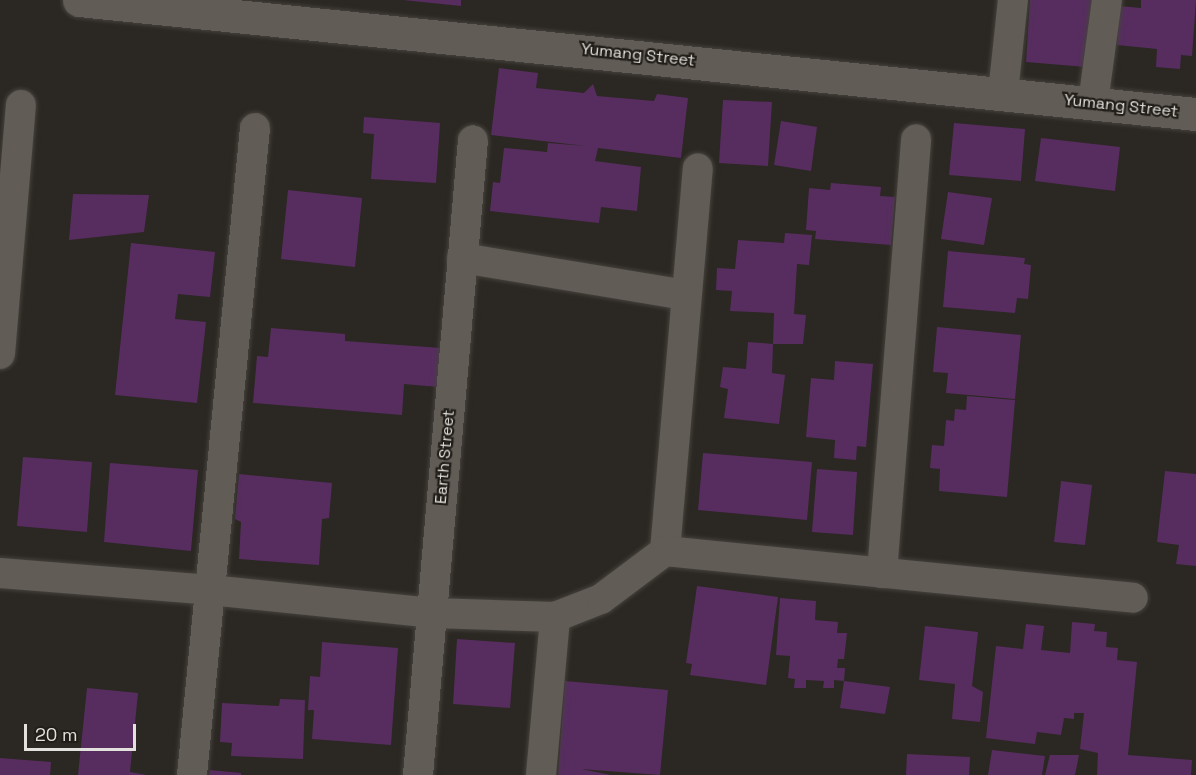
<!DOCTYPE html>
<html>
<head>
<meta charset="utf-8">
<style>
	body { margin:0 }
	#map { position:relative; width:1196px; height:775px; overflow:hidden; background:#2b2722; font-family:"Space Grotesk",sans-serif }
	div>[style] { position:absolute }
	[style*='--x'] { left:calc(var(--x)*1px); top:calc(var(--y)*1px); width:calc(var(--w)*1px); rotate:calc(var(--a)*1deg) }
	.building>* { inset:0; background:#572d60 }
	.roads { filter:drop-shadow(0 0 2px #45423d) drop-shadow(0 0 2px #45423d) }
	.street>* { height:30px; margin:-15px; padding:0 15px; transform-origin:15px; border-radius:15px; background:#615c56 }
	.secondary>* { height:33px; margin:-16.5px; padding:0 16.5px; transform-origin:16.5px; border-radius:16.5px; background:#615c56 }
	span { translate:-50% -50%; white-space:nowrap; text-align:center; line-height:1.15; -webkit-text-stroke:4.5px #211d18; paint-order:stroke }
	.street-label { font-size:16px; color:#e3e1dd }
	.scale { position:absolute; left:24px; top:724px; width:112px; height:27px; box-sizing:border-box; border:3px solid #e3e1dd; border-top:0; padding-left:8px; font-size:18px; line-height:21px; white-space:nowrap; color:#e3e1dd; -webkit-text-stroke:4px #211d18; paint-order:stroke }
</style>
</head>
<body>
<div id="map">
	<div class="building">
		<i style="clip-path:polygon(403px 0,461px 0,461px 6px)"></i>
		<i style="clip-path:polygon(1030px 0,1092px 0,1086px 67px,1026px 62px)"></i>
		<i style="clip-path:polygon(1141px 0,1196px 0,1192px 56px,1181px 55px,1180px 69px,1156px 67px,1157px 49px,1117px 45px,1119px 6px,1141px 8px)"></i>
		<i style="clip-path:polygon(499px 68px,538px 73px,536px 88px,584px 93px,593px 84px,597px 96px,654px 101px,657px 94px,688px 98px,681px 158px,598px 148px,595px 161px,641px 167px,637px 211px,601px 207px,599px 223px,490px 211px,493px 182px,500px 183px,504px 148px,547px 152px,548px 143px,586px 146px,491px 135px)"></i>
		<i style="clip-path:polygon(723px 100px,772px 102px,768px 166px,719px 163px)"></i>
		<i style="clip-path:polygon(364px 117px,440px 123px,436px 183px,371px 179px,374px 134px,363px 133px)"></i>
		<i style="clip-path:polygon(781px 121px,817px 127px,811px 171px,774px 165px)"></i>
		<i style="clip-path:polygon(954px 123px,1025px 129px,1021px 181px,949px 175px)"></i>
		<i style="clip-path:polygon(1041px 138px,1120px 147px,1115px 191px,1035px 181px)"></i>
		<i style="clip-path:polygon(831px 183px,881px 187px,880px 196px,895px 197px,891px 245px,815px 239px,816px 231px,806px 230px,809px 188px,830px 190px)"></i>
		<i style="clip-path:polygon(288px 190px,362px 198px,355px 267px,281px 259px)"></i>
		<i style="clip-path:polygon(948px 192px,992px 198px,984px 245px,941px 239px)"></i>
		<i style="clip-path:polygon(73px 194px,149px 195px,144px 232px,69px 240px)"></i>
		<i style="clip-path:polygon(785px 233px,812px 235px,809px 265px,797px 264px,794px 314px,806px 315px,803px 344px,773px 344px,772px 373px,785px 375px,779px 424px,724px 418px,728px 389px,720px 387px,723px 367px,746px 369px,748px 342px,773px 344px,774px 313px,730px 311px,732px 291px,716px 290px,717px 268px,735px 269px,738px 240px,784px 243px)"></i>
		<i style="clip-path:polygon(131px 243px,215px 252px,210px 297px,178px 294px,175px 319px,206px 322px,197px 403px,115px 395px)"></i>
		<i style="clip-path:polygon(948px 251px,1025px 258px,1024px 264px,1031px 265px,1028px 299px,1017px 298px,1015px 313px,943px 307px)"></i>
		<i style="clip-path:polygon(937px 327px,1021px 335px,1015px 399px,946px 393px,948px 373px,933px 372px)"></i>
		<i style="clip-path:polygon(271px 328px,345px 334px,345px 341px,441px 348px,438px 387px,404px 384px,402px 415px,253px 403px,257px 356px,268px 357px)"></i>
		<i style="clip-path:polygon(835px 361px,873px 364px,866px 447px,857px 446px,856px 460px,834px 458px,835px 440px,806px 437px,811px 378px,834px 380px)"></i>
		<i style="clip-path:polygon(967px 396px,1015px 400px,1007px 497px,939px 491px,940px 469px,930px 468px,932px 445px,944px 446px,946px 420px,954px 421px,955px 409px,966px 410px)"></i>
		<i style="clip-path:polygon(703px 453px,812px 462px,807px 520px,698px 510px)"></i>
		<i style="clip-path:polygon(23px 457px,92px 462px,87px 532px,17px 526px)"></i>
		<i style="clip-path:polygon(110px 463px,198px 470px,191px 551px,104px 542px)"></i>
		<i style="clip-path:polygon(817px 469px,857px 472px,853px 535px,812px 532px)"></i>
		<i style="clip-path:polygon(1165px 471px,1196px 474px,1196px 566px,1176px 564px,1179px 545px,1157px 542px)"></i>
		<i style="clip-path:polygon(239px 474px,332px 483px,329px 518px,322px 519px,319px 565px,239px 559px,241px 522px,235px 519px)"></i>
		<i style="clip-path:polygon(1061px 481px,1092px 485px,1085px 545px,1054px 542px)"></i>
		<i style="clip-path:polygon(697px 586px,778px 597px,766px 685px,690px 675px,692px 664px,686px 663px)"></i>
		<i style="clip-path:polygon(780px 598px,816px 601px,815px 620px,838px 622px,837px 633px,847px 633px,844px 659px,838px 659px,837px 668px,845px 668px,844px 681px,890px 687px,885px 714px,840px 708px,844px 681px,834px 680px,834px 688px,823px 688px,824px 681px,806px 680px,806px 688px,794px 688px,795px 679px,788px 678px,790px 656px,776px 655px)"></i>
		<i style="clip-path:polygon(1072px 622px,1095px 624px,1094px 631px,1107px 632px,1106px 647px,1118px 648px,1117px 660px,1137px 662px,1128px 755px,1192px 760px,1191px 775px,1097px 775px,1098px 753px,1080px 749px,1084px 713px,1074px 713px,1074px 719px,1064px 718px,1061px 735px,1037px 732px,1035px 744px,986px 738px,996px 646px,1023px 649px,1026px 624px,1044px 626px,1041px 650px,1070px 653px)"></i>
		<i style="clip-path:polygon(925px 626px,978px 632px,972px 686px,983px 692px,980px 722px,952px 719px,955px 684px,919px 680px)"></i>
		<i style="clip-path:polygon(457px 639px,515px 643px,510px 708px,453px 704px)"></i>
		<i style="clip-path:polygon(322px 642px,398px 648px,391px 745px,312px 739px,314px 710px,308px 710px,310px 676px,320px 677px)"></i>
		<i style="clip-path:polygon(565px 681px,668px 690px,660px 775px,581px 769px,611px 775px,558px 775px)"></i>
		<i style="clip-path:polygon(87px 688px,138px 693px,130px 772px,147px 775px,78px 775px)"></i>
		<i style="clip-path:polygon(280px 699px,305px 700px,303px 759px,231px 756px,232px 743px,220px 742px,222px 703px,279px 706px)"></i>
		<i style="clip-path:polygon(992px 750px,1045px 756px,1042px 775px,988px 775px)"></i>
		<i style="clip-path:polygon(907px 754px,970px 757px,969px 775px,906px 775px)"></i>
		<i style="clip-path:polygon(1050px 755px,1079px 755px,1075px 775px,1045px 775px)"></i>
		<i style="clip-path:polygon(0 758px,51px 762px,50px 775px,0 775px)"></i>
		<i style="clip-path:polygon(210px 770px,241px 773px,241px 775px,209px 775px)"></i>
	</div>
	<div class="roads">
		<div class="street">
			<i style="--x:1003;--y:93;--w:94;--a:-83.9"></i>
			<i style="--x:1093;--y:103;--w:104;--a:-82.3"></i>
			<i style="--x:462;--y:258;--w:226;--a:9.4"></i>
			<i style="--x:0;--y:354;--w:250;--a:-85.2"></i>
			<i style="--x:665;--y:551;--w:384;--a:-85.1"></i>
			<i style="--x:0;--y:573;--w:211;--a:4.6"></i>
			<i style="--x:210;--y:590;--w:223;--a:5.9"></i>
			<i style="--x:432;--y:613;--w:123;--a:1.9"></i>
			<i style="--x:555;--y:617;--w:49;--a:-21.4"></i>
			<i style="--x:601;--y:599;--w:80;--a:-36.9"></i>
			<i style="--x:665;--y:551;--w:470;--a:5.7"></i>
			<i style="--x:882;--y:573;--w:435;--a:-85.5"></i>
			<i style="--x:192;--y:775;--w:650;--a:-84.44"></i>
			<i style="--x:418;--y:775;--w:637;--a:-85.05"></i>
			<i style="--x:541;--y:775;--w:159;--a:-84.9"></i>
		</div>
		<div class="secondary">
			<i style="--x:79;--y:0;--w:1123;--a:5.83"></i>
		</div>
	</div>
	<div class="street-label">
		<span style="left:638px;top:55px;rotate:6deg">Yumang Street</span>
		<span style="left:1121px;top:106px;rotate:6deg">Yumang Street</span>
		<span style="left:445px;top:457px;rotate:-85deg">Earth Street</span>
	</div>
	<div class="scale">20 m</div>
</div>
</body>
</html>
